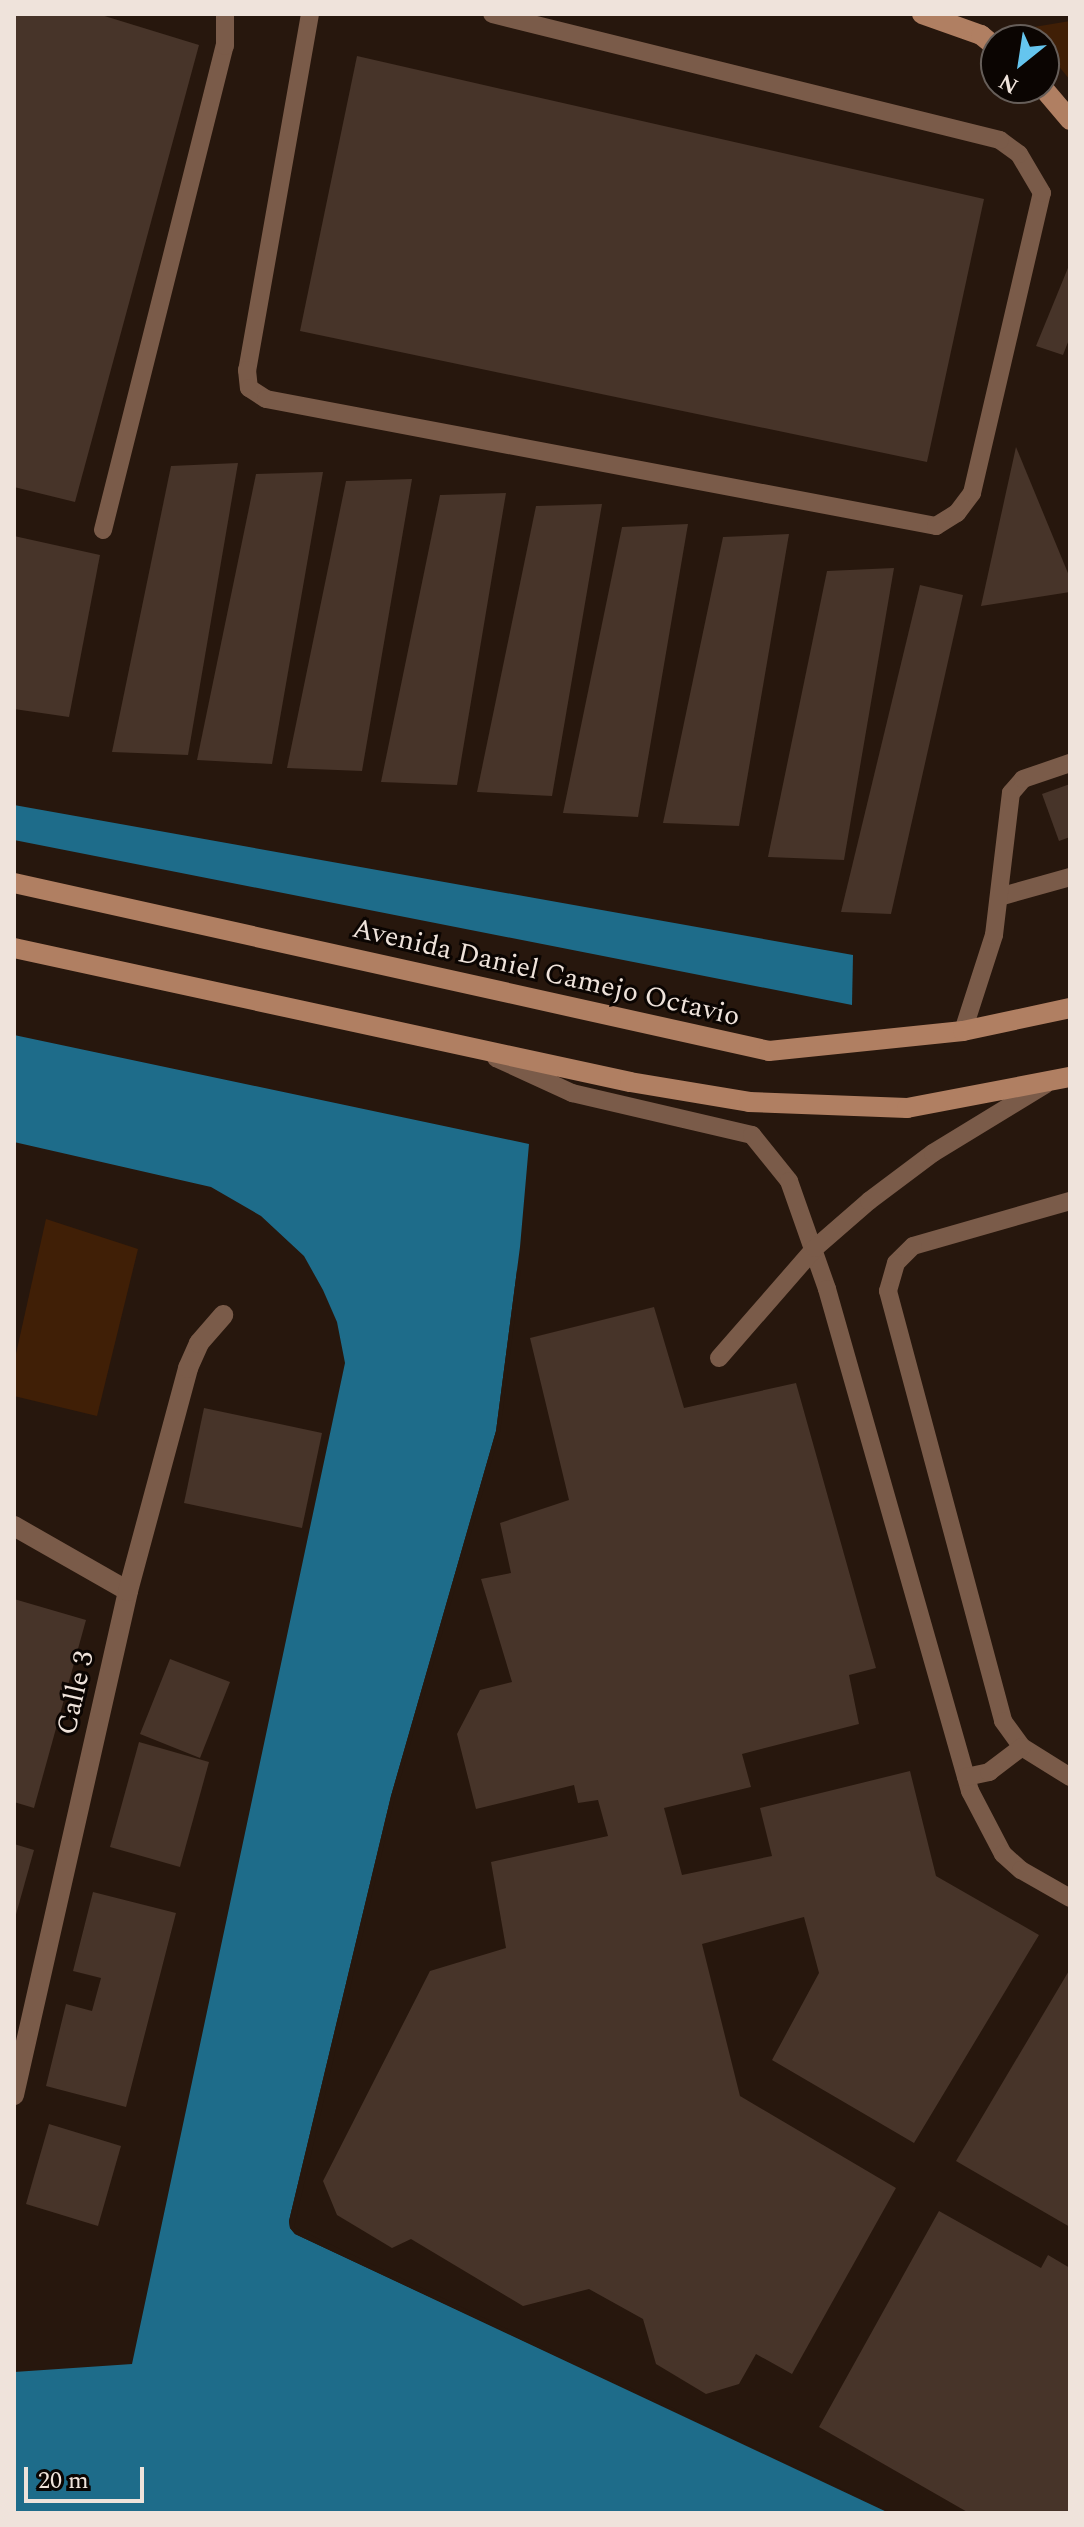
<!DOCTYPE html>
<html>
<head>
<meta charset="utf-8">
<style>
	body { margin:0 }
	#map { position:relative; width:1084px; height:2527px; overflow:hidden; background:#27170d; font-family:Spectral,serif }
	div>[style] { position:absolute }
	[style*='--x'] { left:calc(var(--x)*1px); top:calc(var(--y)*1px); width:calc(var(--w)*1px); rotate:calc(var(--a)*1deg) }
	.green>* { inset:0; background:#401f06 }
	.water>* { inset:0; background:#1e6c8a }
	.pier>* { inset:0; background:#27170d }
	.building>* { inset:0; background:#473429 }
	.lane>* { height:18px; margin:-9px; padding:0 9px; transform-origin:9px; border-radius:9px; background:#7a5b49 }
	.street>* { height:20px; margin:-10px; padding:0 10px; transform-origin:10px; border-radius:10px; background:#7a5b49 }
	.secondary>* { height:20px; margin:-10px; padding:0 10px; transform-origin:10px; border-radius:10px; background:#b07f62 }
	span { translate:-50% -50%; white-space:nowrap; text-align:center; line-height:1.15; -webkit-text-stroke:6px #0b0502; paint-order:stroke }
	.street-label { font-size:28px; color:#efe3db }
	.frame { position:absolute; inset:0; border:16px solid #efe3db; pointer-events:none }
	.north { position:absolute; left:980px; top:24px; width:80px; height:80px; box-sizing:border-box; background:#0b0502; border:2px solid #665e59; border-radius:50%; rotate:210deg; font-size:22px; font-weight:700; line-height:32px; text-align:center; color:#efe3db }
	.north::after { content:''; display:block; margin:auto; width:28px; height:36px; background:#65c5ee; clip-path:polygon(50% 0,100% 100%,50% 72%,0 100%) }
	.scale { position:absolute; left:24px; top:2467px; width:120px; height:36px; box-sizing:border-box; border:4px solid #efe3db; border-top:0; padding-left:10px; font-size:24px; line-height:28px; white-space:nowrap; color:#efe3db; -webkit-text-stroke:6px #0b0502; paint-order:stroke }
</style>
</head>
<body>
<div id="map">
	<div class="green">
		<i style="clip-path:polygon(1070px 21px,1070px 80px,1044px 48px,1044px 40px,1038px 40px,1028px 28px)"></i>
		<i style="clip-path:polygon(46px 1219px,138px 1249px,97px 1416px,14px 1396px,14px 1363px)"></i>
	</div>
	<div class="water">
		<i style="clip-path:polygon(14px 805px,853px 955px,852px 1005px,14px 840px)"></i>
		<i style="clip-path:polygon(14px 1035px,529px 1144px,520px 1247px,496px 1431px,391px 1796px,289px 2221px,290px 2228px,295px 2234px,889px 2513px,14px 2513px,14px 2372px,132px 2364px,345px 1363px,337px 1322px,323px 1290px,304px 1256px,261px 1216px,211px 1187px,14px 1142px)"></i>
	</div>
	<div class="pier">
		<i style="clip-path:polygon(517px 1270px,521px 1270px,500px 1432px,395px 1797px,294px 2227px,893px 2513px,295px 2234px,290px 2228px,289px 2221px,391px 1796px,496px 1431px)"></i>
	</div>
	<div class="building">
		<i style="clip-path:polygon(14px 14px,98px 14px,199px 45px,75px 502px,14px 487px)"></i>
		<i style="clip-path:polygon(357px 56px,984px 199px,927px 462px,300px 331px)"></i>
		<i style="clip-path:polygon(1070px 263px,1070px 337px,1063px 355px,1036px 346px)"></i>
		<i style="clip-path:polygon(1016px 447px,1070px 578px,1070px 592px,981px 606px)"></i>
		<i style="clip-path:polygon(238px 463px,188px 755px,112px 752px,171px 466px)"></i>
		<i style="clip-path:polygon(323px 472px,272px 764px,197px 760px,256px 474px)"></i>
		<i style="clip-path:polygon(412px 479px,362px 771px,287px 768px,346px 481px)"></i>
		<i style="clip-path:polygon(506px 493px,457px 785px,381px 782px,440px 495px)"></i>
		<i style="clip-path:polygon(602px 504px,552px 796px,477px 792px,536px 506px)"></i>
		<i style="clip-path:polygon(688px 524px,638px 817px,563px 813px,622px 527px)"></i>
		<i style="clip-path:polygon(789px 534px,739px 826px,663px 823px,723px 537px)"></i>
		<i style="clip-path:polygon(14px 536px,100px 555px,69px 717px,14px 709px)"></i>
		<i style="clip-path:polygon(894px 568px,844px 860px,768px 857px,827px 571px)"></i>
		<i style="clip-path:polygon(920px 585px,963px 595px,891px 914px,841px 912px)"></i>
		<i style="clip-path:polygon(1070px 784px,1070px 837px,1059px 841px,1042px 794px)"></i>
		<i style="clip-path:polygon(654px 1307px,684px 1408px,796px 1383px,876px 1668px,849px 1675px,859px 1724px,742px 1754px,751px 1787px,664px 1808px,682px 1875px,772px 1856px,760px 1808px,910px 1771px,936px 1876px,1039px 1935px,914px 2143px,772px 2060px,819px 1973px,804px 1917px,702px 1944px,740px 2096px,896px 2188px,792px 2374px,756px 2354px,739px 2384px,706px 2394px,656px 2364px,643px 2319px,589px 2289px,523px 2306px,411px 2239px,392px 2248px,337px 2215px,323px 2181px,430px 1971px,506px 1948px,491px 1862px,608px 1836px,598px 1800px,578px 1803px,574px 1785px,476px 1809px,457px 1734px,480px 1690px,512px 1682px,481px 1579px,511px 1573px,500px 1523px,569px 1500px,530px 1338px)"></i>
		<i style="clip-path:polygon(204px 1408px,322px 1433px,302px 1528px,184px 1503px)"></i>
		<i style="clip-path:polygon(14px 1599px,86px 1620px,34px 1808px,14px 1802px)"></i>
		<i style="clip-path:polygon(170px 1659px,230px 1682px,200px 1758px,140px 1734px)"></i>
		<i style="clip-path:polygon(139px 1742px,209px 1762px,180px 1867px,110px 1847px)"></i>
		<i style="clip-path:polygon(14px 1844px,34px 1850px,15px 1918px,14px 1918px)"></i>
		<i style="clip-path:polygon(93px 1892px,176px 1913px,126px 2107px,46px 2086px,66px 2004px,92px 2011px,101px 1978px,73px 1971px)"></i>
		<i style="clip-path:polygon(1070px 1969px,1070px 2227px,956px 2161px)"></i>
		<i style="clip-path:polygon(49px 2124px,121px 2146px,98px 2226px,26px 2204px)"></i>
		<i style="clip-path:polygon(939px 2211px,1041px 2268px,1048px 2255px,1070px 2268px,1070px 2513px,969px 2513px,819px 2427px)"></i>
	</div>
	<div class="lane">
		<i style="--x:310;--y:14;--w:362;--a:100"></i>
		<i style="--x:247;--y:370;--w:18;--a:84"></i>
		<i style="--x:249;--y:388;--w:20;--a:33"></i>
		<i style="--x:266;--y:399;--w:682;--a:10.73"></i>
		<i style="--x:936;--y:526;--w:25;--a:-32"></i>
		<i style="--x:957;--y:513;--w:25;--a:-53"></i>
		<i style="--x:972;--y:493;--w:308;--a:-76.9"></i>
		<i style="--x:1042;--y:193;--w:45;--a:-120.5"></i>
		<i style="--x:1019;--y:154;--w:24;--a:-144"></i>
		<i style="--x:1000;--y:140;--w:523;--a:-166.07"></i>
		<i style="--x:103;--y:530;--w:499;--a:-75.9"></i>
		<i style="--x:225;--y:46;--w:32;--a:-90"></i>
		<i style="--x:999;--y:897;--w:74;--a:-15.7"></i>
		<i style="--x:963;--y:1031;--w:101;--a:-72.1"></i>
		<i style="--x:994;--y:935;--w:143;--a:-83.2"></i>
		<i style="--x:1011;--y:793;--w:18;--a:-49"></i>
		<i style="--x:1023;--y:779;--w:50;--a:-18.8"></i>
		<i style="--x:496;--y:1058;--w:84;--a:24.7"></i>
		<i style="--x:572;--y:1093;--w:185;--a:13.1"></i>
		<i style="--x:752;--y:1135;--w:59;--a:51.2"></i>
		<i style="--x:789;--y:1181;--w:114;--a:70.6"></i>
		<i style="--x:827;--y:1289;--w:522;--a:74.1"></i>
		<i style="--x:970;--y:1791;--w:71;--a:62.4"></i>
		<i style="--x:1003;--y:1854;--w:24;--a:42"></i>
		<i style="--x:1021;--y:1870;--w:56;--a:29.7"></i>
		<i style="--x:1070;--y:1201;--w:163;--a:164"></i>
		<i style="--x:913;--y:1246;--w:24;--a:135"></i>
		<i style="--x:896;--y:1263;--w:29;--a:106"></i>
		<i style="--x:888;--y:1291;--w:445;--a:75"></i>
		<i style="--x:1003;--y:1721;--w:32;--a:54"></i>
		<i style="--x:1022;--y:1747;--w:57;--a:32"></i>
		<i style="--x:719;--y:1358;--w:146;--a:-48.9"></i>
		<i style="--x:815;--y:1248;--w:72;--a:-41"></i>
		<i style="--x:869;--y:1201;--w:80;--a:-36.9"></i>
		<i style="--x:933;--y:1153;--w:132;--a:-31.4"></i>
		<i style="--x:966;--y:1777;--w:24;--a:-12"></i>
		<i style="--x:989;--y:1772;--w:41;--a:-37.1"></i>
	</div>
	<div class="street">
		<i style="--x:14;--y:1526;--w:131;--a:29.7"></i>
		<i style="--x:14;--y:2095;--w:517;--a:-77.25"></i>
		<i style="--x:128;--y:1591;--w:231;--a:-74.9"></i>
		<i style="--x:188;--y:1368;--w:27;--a:-66"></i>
		<i style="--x:199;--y:1343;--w:37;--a:-49"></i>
	</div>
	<div class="secondary">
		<i style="--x:922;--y:14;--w:63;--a:19.6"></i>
		<i style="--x:981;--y:35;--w:19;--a:39"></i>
		<i style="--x:1043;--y:88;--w:42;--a:49.8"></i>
		<i style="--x:14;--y:883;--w:773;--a:12.54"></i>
		<i style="--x:769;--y:1051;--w:195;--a:-5.9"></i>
		<i style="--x:963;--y:1031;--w:109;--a:-12.1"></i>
		<i style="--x:14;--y:948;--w:630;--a:12.27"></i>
		<i style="--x:630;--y:1082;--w:121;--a:9.5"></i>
		<i style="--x:749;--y:1102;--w:158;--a:2.2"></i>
		<i style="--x:907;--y:1108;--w:166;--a:-10.8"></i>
	</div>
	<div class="street-label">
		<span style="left:546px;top:973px;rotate:13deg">Avenida Daniel Camejo Octavio</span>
		<span style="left:76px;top:1693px;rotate:-77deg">Calle 3</span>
	</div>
	<div class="frame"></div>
	<div class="north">N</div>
	<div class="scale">20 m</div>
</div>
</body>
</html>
